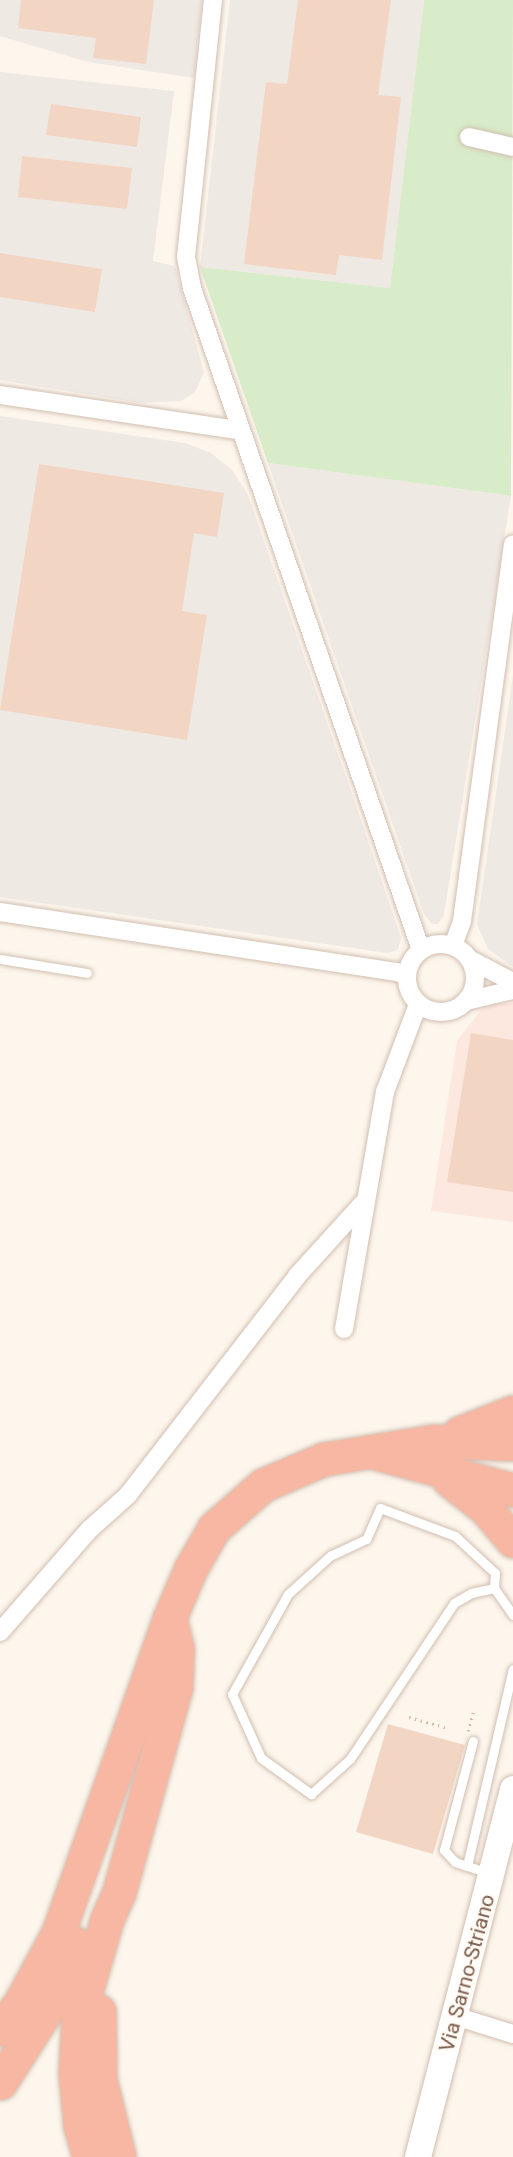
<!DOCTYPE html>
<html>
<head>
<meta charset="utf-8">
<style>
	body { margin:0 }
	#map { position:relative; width:513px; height:2157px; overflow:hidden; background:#fdf6ec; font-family:Roboto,sans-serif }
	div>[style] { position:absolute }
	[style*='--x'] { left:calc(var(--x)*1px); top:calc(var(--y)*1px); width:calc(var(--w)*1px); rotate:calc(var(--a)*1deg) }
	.commercial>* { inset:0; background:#fde8e0 }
	.industrial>* { inset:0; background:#efe9e4 }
	.green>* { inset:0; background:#d8ecc9 }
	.building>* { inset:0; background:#f3d5c3 }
	.path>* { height:3px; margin-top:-1.5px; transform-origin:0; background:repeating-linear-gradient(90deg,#d9b8a5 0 1.5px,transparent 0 6px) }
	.roads { filter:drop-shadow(0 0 2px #d1beb0) drop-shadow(0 0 2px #d1beb0) }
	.service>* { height:9px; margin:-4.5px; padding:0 4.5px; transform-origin:4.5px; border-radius:4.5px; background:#fff }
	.minor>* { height:18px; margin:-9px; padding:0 9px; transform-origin:9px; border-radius:9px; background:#fff }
	.minor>.ring { margin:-9px; padding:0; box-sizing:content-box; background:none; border:18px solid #fff; border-radius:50% }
	.secondary>* { height:26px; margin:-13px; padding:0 13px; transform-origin:13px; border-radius:13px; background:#fff }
	.motorway>* { height:33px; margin:-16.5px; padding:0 16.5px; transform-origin:16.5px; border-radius:16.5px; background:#f7b7a3 }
	span { translate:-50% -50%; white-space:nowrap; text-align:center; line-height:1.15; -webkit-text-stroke:5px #fffaf3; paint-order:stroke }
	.street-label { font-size:21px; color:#7a5c4d }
</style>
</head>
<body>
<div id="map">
	<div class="commercial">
		<i style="clip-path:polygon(513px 1003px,513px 1222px,431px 1211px,457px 1041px,480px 1011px,493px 1004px)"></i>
	</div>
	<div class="industrial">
		<i style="clip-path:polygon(0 0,202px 0,194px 78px,88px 62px,0 36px)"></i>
		<i style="clip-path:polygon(230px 0,424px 0,390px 288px,200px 267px)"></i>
		<i style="clip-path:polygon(0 72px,174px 91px,153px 261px,175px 266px,204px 373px,195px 392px,181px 401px,139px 403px,0 380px)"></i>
		<i style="clip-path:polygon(0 416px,185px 443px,211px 453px,233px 471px,248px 495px,361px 820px,401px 938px,398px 950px,387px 953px,0 897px)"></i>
		<i style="clip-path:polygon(268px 463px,511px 496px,444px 915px,438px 924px,432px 924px,424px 914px)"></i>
		<i style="clip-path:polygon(513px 675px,513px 967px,488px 949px,477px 924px)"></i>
	</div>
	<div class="green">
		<i style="clip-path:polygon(424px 0,513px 0,511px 496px,268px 463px,200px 267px,390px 288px)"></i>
	</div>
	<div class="building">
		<i style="clip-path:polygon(21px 0,154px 0,146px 64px,93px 58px,96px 38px,18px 28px)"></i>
		<i style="clip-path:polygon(298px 0,391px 0,378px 95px,401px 97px,382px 260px,339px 255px,336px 275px,244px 264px,266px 82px,287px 84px)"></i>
		<i style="clip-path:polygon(51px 104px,141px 117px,137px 147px,46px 135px)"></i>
		<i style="clip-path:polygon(22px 156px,132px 168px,127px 209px,18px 197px)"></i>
		<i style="clip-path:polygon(0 253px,102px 269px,95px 312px,0 297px)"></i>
		<i style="clip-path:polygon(39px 464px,224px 493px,217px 537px,194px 533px,182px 611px,207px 615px,187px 740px,0 710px)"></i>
		<i style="clip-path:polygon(471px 1033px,513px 1040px,513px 1192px,447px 1182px)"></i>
		<i style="clip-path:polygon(388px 1724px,465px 1745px,433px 1854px,356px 1832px)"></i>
	</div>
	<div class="path">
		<i style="--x:409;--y:1717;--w:41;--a:15.8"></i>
		<i style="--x:468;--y:1731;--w:22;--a:-74"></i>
	</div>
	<div class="roads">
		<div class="service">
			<i style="--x:0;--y:959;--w:88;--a:9.1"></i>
			<i style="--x:494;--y:1588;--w:15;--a:-86"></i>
			<i style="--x:495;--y:1573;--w:54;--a:-137.2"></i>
			<i style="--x:455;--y:1536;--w:80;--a:-159.5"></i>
			<i style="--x:380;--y:1508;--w:34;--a:114"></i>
			<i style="--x:366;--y:1539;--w:38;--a:155"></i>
			<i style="--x:331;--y:1555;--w:58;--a:137.8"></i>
			<i style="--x:288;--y:1594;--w:115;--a:119.2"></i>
			<i style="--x:232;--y:1694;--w:70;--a:65.6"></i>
			<i style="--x:261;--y:1758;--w:62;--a:35.8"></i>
			<i style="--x:311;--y:1794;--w:52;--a:-41.9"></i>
			<i style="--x:350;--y:1759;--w:187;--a:-56.3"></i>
			<i style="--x:454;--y:1603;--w:20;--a:-30"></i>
			<i style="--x:471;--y:1593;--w:24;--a:-12"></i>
			<i style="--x:494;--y:1588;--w:33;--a:55"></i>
			<i style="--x:473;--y:1741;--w:113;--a:104.9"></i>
			<i style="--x:444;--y:1850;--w:16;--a:47"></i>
			<i style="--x:455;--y:1862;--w:38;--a:18"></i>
			<i style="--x:467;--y:1866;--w:202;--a:-76.9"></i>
		</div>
		<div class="minor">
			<i style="--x:213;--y:0;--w:258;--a:96"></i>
			<i style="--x:186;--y:257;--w:32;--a:79"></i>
			<i style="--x:192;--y:288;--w:700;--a:70.92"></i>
			<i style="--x:469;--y:137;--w:45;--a:12.8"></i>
			<i style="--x:0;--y:395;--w:241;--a:8.4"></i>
			<i style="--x:0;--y:912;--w:402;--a:8.6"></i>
			<i style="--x:397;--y:972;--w:11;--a:22"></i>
			<i class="ring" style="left:407px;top:944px;width:50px;height:50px"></i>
			<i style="--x:453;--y:946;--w:27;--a:-70"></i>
			<i style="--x:462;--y:921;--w:380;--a:-82.3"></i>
			<i style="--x:469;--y:959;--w:50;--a:27.6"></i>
			<i style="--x:466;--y:1001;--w:48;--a:-13.2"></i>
			<i style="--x:344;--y:1329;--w:241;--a:-80.2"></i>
			<i style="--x:385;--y:1092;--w:94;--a:-69.4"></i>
			<i style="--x:0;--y:1632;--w:137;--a:-48.9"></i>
			<i style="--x:90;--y:1529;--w:51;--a:-41.8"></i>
			<i style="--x:128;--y:1495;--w:277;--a:-52.3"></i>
			<i style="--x:297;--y:1276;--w:100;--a:-47.8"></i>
			<i style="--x:455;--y:2016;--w:61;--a:17.2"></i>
		</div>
		<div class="secondary">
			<i style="--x:418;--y:2157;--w:380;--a:-75.5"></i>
		</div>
		<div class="motorway">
			<i style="--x:459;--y:1433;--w:58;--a:-21.3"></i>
			<i style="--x:376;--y:1453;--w:142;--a:15.1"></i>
			<i style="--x:449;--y:1480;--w:46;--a:37.9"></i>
			<i style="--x:485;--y:1508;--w:43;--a:49.7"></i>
			<i style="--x:99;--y:2011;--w:69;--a:89.2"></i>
			<i style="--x:100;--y:2080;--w:79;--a:76.1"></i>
			<i style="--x:0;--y:2029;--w:33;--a:-52"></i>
			<i style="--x:20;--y:2003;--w:80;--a:-61.5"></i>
			<i style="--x:58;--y:1933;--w:333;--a:-70.5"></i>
			<i style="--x:169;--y:1619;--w:56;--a:-66.7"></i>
			<i style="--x:191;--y:1568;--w:46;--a:-60.1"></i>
			<i style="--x:214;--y:1528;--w:65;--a:-41.3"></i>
			<i style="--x:263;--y:1485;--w:66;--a:-23.1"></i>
			<i style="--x:324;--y:1459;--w:111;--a:-9.3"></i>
			<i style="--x:434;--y:1441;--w:79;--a:2.2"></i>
			<i style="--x:0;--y:2083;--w:85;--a:-57.4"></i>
			<i style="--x:46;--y:2011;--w:74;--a:-68.6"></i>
			<i style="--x:89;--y:2157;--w:32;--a:-106"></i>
			<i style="--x:80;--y:2126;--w:53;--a:-95.4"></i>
			<i style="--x:75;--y:2073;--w:54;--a:-86.8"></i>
			<i style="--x:78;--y:2019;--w:104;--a:-73.8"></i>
			<i style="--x:107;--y:1919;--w:30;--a:-66"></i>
			<i style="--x:119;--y:1892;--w:214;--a:-74.5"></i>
			<i style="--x:176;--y:1686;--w:38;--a:-88"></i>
			<i style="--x:177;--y:1648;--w:26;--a:-103"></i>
		</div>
	</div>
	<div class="street-label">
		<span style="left:467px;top:1973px;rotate:-75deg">Via Sarno-Striano</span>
	</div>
</div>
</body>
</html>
